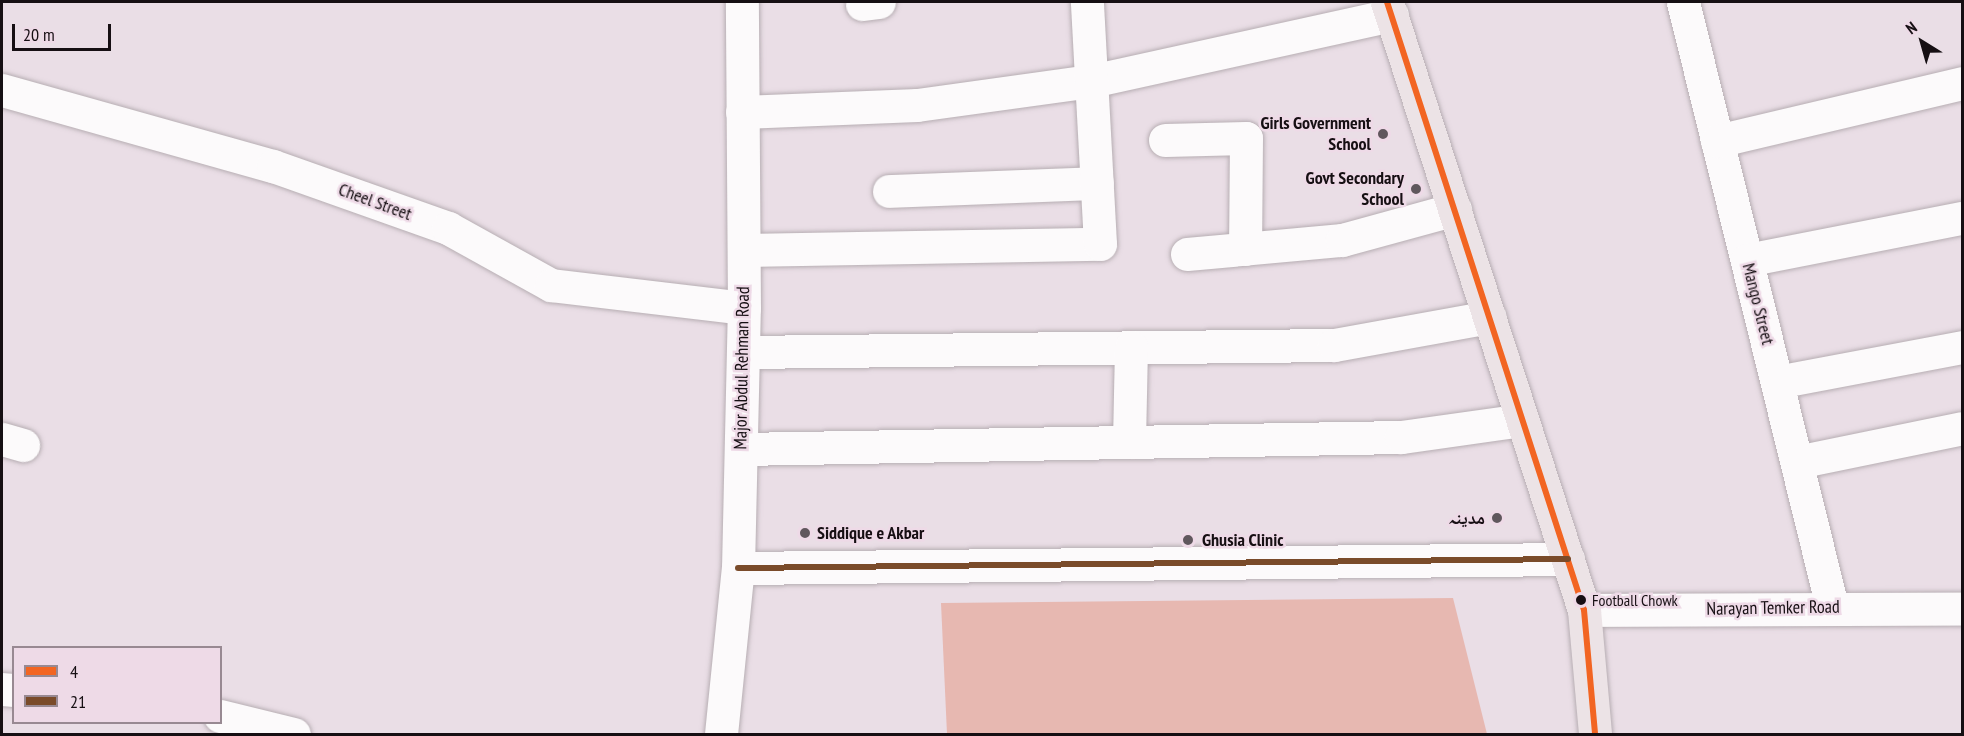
<!DOCTYPE html>
<html>
<head>
<meta charset="utf-8">
<style>
	body { margin:0 }
	#map { position:relative; width:1964px; height:736px; overflow:hidden; background:#eadee6; font-family:"PT Sans Narrow","Noto Naskh Arabic",sans-serif }
	div>[style] { position:absolute }
	[style*='--x'] { left:calc(var(--x)*1px); top:calc(var(--y)*1px); width:calc(var(--w)*1px); rotate:calc(var(--a)*1deg) }
	.green>* { inset:0; background:#e7b8b1 }
	.roads { filter:drop-shadow(0 0 2px #b7aeb3) drop-shadow(0 0 2px #b7aeb3) }
	.minor>* { height:33px; margin:-16.5px; padding:0 16.5px; transform-origin:16.5px; border-radius:16.5px; background:#fcfafb }
	.major>* { height:33px; margin:-16.5px; padding:0 16.5px; transform-origin:16.5px; border-radius:16.5px; background:#ece3e6 }
	.bus-1>* { height:6px; margin:-3px; padding:0 3px; transform-origin:3px; border-radius:3px; background:#f26522 }
	.bus-2>* { height:6px; margin:-3px; padding:0 3px; transform-origin:3px; border-radius:3px; background:#7a4b2a }
	.dots>* { width:16px; height:16px; translate:-50% -50%; box-sizing:border-box; border:3px solid #eedae7; border-radius:50% }
	span { translate:-50% -50%; white-space:nowrap; text-align:center; line-height:1.15; -webkit-text-stroke:5px #eedae7; paint-order:stroke }
	.bus-label { font-size:16px; color:#160f13 }
	.left { translate:0 -50%; text-align:left }
	.poi-label { font-size:18px; color:#160f13; font-weight:700 }
	.right { translate:-100% -50%; text-align:right }
	.street-label { font-size:18px; color:#160f13 }
	.frame { position:absolute; inset:0; border:3px solid #160f13; pointer-events:none }
	.legend { position:absolute; left:12px; top:646px; width:210px; height:78px; box-sizing:border-box; background:#eedae7; border:2px solid #988992; margin:0; padding:8px 10px; list-style:none; font-size:18px; color:#160f13 }
	.legend li { display:flex; align-items:center; gap:12px; height:30px }
	.legend b { width:30px; border:2px solid #988992 }
	.north { position:absolute; left:1892px; top:12px; width:60px; height:60px; -webkit-text-stroke:4px #eedae7; paint-order:stroke; rotate:323deg; font-size:16px; font-weight:700; line-height:24px; text-align:center; color:#160f13 }
	.north::after { content:''; display:block; margin:auto; width:21px; height:27px; background:#160f13; clip-path:polygon(50% 0,100% 100%,50% 72%,0 100%) }
	.scale { position:absolute; left:12px; top:24px; width:99px; height:27px; box-sizing:border-box; border:3px solid #160f13; border-top:0; padding-left:8px; font-size:18px; line-height:21px; white-space:nowrap; color:#160f13; -webkit-text-stroke:4px #eedae7; paint-order:stroke }
</style>
</head>
<body>
<div id="map">
	<div class="green">
		<i style="clip-path:polygon(1453px 598px,1487px 734px,947px 734px,941px 603px)"></i>
	</div>
	<div class="roads">
		<div class="minor">
			<i style="--x:1683;--y:2;--w:623;--a:76.16"></i>
			<i style="--x:862;--y:4;--w:17;--a:-7"></i>
			<i style="--x:2;--y:90;--w:281;--a:15.7"></i>
			<i style="--x:273;--y:166;--w:186;--a:19.5"></i>
			<i style="--x:448;--y:228;--w:118;--a:29"></i>
			<i style="--x:551;--y:285;--w:194;--a:6.8"></i>
			<i style="--x:742;--y:112;--w:175;--a:-2.3"></i>
			<i style="--x:917;--y:105;--w:176;--a:-7.9"></i>
			<i style="--x:1091;--y:81;--w:308;--a:-12.4"></i>
			<i style="--x:1165;--y:140;--w:81;--a:-1.4"></i>
			<i style="--x:1246;--y:138;--w:111;--a:90.5"></i>
			<i style="--x:1717;--y:141;--w:252;--a:-13.3"></i>
			<i style="--x:889;--y:191;--w:208;--a:-2.2"></i>
			<i style="--x:744;--y:250;--w:356;--a:-1"></i>
			<i style="--x:1100;--y:244;--w:242;--a:-93.1"></i>
			<i style="--x:1187;--y:254;--w:156;--a:-5.2"></i>
			<i style="--x:1342;--y:240;--w:117;--a:-15.3"></i>
			<i style="--x:1747;--y:260;--w:219;--a:-11.1"></i>
			<i style="--x:743;--y:352;--w:591;--a:-0.68"></i>
			<i style="--x:1334;--y:345;--w:158;--a:-10.2"></i>
			<i style="--x:1777;--y:382;--w:188;--a:-10.7"></i>
			<i style="--x:2;--y:439;--w:22;--a:16"></i>
			<i style="--x:1129;--y:442;--w:95;--a:-88.8"></i>
			<i style="--x:741;--y:449;--w:660;--a:-1.04"></i>
			<i style="--x:1401;--y:437;--w:122;--a:-8"></i>
			<i style="--x:1797;--y:462;--w:168;--a:-11.6"></i>
			<i style="--x:738;--y:568;--w:830;--a:-0.62"></i>
			<i style="--x:1584;--y:610;--w:378;--a:-0.2"></i>
			<i style="--x:2;--y:689;--w:12;--a:5"></i>
			<i style="--x:220;--y:716;--w:76;--a:13.7"></i>
			<i style="--x:721;--y:734;--w:167;--a:-84.2"></i>
			<i style="--x:738;--y:568;--w:260;--a:-88.7"></i>
			<i style="--x:744;--y:308;--w:306;--a:-90.4"></i>
		</div>
		<div class="major">
			<i style="--x:1387;--y:2;--w:639;--a:72.05"></i>
			<i style="--x:1584;--y:610;--w:124;--a:84.9"></i>
		</div>
	</div>
	<div class="bus-1">
		<i style="--x:1387;--y:2;--w:639;--a:72.05"></i>
		<i style="--x:1584;--y:610;--w:124;--a:84.9"></i>
	</div>
	<div class="bus-2">
		<i style="--x:738;--y:568;--w:830;--a:-0.62"></i>
	</div>
	<div class="dots">
		<i style="left:1383px;top:134px;background:#60575d"></i>
		<i style="left:1416px;top:189px;background:#60575d"></i>
		<i style="left:1497px;top:518px;background:#60575d"></i>
		<i style="left:805px;top:533px;background:#60575d"></i>
		<i style="left:1188px;top:540px;background:#60575d"></i>
		<i style="left:1581px;top:600px;background:#160f13"></i>
	</div>
	<div class="bus-label">
		<span class="left" style="left:1592px;top:600px">Football Chowk</span>
	</div>
	<div class="poi-label">
		<span class="right" style="left:1371px;top:134px">Girls Government<br>School</span>
		<span class="right" style="left:1404px;top:189px">Govt Secondary<br>School</span>
		<span class="right" style="left:1485px;top:518px">مدینہ</span>
		<span class="left" style="left:817px;top:533px">Siddique e Akbar</span>
		<span class="left" style="left:1202px;top:540px">Ghusia Clinic</span>
	</div>
	<div class="street-label">
		<span style="left:375px;top:202px;rotate:20deg">Cheel Street</span>
		<span style="left:1758px;top:304px;rotate:76deg">Mango Street</span>
		<span style="left:742px;top:368px;rotate:-89deg">Major Abdul Rehman Road</span>
		<span style="left:1773px;top:608px;rotate:-1deg">Narayan Temker Road</span>
	</div>
	<div class="frame"></div>
	<ul class="legend">
	<li><b style="height:8px;background:#f26522"></b>4</li>
	<li><b style="height:8px;background:#7a4b2a"></b>21</li>
	</ul>
	<div class="north">N</div>
	<div class="scale">20 m</div>
</div>
</body>
</html>
